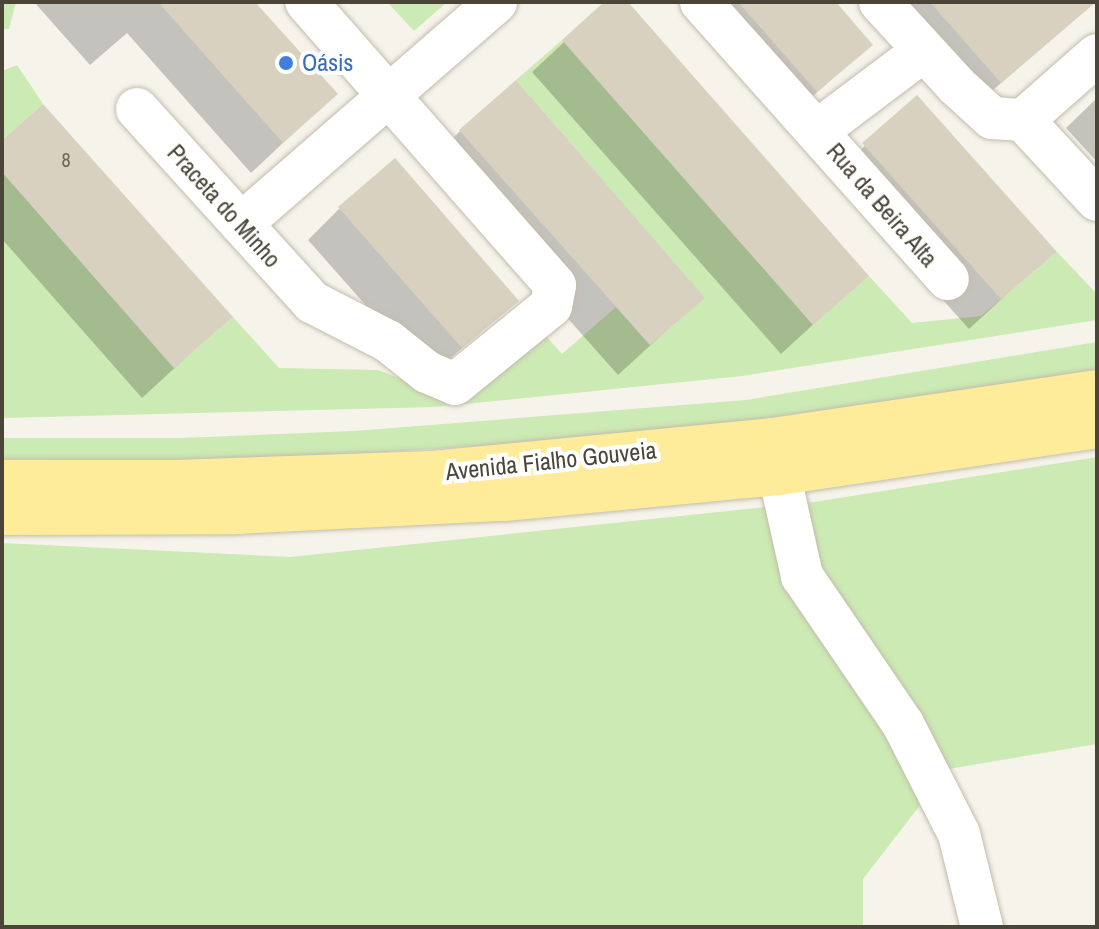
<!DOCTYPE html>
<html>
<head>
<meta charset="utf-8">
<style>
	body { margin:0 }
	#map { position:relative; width:1099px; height:929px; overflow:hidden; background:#f6f3eb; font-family:"Archivo Narrow",sans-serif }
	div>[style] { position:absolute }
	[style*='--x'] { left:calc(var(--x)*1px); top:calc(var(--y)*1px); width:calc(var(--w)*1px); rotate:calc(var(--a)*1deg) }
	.green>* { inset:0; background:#cceab3 }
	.shadow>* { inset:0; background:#0003 }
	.building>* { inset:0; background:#d8d1c0 }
	.roads { filter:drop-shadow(0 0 2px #c2bcad) drop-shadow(0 0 2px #c2bcad) }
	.minor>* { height:42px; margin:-21px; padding:0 21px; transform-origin:21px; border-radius:21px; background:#fff }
	.primary>* { height:44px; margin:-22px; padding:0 22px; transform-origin:22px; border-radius:22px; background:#ffec9a }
	.dots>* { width:22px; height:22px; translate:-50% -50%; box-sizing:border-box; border:4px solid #fff; border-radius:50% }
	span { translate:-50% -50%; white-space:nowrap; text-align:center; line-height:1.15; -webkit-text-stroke:8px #fff; paint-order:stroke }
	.number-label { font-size:20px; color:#6e685a }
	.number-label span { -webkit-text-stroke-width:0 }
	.shop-label { font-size:24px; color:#366cbe }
	.left { translate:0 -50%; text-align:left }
	.street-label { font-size:24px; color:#4a4538 }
	.frame { position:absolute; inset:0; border:4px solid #4a4538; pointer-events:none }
</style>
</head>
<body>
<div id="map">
	<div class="green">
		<i style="clip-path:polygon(2px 2px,16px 2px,9px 29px,2px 29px)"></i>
		<i style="clip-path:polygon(387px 2px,447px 2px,414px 31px)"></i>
		<i style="clip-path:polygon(562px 40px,813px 324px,869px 276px,912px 323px,981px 316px,1057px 252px,1097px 294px,1097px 320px,742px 376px,435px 407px,2px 418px,2px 172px,174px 368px,233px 317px,279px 368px,378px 370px,457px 401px,546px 336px,562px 354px,616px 307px,650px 345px,704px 298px,516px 80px)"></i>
		<i style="clip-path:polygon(17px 65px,43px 104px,2px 140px,2px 71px)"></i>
		<i style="clip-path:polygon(1097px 342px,1097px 373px,626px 437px,252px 460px,2px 459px,2px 438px,180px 438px,354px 431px,746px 400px)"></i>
		<i style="clip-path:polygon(1097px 457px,1097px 744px,948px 769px,863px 879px,863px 927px,2px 927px,2px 543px,290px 557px,814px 502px)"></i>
	</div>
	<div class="shadow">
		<i style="clip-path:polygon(34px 2px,253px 2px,335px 94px,251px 173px,127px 33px,90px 65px)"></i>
		<i style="clip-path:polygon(607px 2px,626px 2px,866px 276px,781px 354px,532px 72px)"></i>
		<i style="clip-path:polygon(680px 2px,833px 2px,870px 45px,785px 121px)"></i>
		<i style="clip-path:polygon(903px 2px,1095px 2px,986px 96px)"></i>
		<i style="clip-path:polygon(917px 98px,1054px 251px,969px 329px,832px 176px)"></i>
		<i style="clip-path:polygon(1097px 98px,1097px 162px,1066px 128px)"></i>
		<i style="clip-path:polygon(460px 131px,702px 298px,618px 375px,429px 162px)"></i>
		<i style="clip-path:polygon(2px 143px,230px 317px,142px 398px,2px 239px)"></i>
		<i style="clip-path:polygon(339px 209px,516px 301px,429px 377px,308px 240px)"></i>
	</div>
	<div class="building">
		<i style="clip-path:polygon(158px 2px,255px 2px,338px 94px,283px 143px)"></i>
		<i style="clip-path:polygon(604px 2px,628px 2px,869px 276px,813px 325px,562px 40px)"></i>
		<i style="clip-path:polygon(738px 2px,836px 2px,873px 45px,817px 92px)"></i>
		<i style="clip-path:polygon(930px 2px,1096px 2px,1001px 83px)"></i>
		<i style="clip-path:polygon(516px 80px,705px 298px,650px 345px,459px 130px)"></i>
		<i style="clip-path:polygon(917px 95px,1057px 252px,1001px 299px,862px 143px)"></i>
		<i style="clip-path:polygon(43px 104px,233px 317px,174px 368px,2px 172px,2px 140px)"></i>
		<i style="clip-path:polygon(395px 158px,519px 301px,462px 348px,338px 207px)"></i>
	</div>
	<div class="roads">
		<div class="minor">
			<i style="--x:701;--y:2;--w:371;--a:48.3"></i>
			<i style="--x:880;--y:2;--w:114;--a:47.5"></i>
			<i style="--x:957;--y:86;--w:47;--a:42.4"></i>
			<i style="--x:992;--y:118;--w:31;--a:4"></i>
			<i style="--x:1023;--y:120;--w:109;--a:47.2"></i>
			<i style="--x:137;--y:109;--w:261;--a:47.8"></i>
			<i style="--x:312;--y:302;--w:85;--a:27.2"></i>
			<i style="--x:388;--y:341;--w:50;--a:38.5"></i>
			<i style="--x:427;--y:372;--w:30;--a:23"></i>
			<i style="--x:455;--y:384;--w:124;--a:-39.1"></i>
			<i style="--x:551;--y:306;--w:21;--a:-79"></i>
			<i style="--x:555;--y:285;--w:377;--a:-131.3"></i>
			<i style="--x:1023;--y:120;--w:98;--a:-41.3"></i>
			<i style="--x:817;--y:131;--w:131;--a:-37"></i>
			<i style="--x:241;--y:224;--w:338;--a:-41"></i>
			<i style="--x:779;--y:473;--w:106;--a:77.4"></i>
			<i style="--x:802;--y:576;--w:179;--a:55.7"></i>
			<i style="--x:903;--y:724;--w:123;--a:63"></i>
			<i style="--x:959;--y:834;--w:96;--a:76.1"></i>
		</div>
		<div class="primary">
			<i style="--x:2;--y:482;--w:174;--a:0"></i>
			<i style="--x:176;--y:482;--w:256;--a:-2"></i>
			<i style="--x:432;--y:473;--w:343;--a:-5.5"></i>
			<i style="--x:773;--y:440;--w:328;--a:-8.4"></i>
			<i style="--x:2;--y:513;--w:233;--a:-0.2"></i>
			<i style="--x:235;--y:512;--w:269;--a:-2.8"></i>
			<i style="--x:504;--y:499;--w:276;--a:-5.4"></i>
			<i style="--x:779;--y:473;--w:321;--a:-8.4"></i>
		</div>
	</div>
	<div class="dots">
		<i style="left:286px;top:63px;background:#3f7fe0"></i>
	</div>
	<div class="number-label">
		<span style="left:66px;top:159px">8</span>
	</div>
	<div class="shop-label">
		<span class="left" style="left:302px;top:63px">Oásis</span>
	</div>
	<div class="street-label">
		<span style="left:882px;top:205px;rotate:49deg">Rua da Beira Alta</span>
		<span style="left:224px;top:206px;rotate:48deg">Praceta do Minho</span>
		<span style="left:551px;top:461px;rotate:-6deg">Avenida Fialho Gouveia</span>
	</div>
	<div class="frame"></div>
</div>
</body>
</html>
